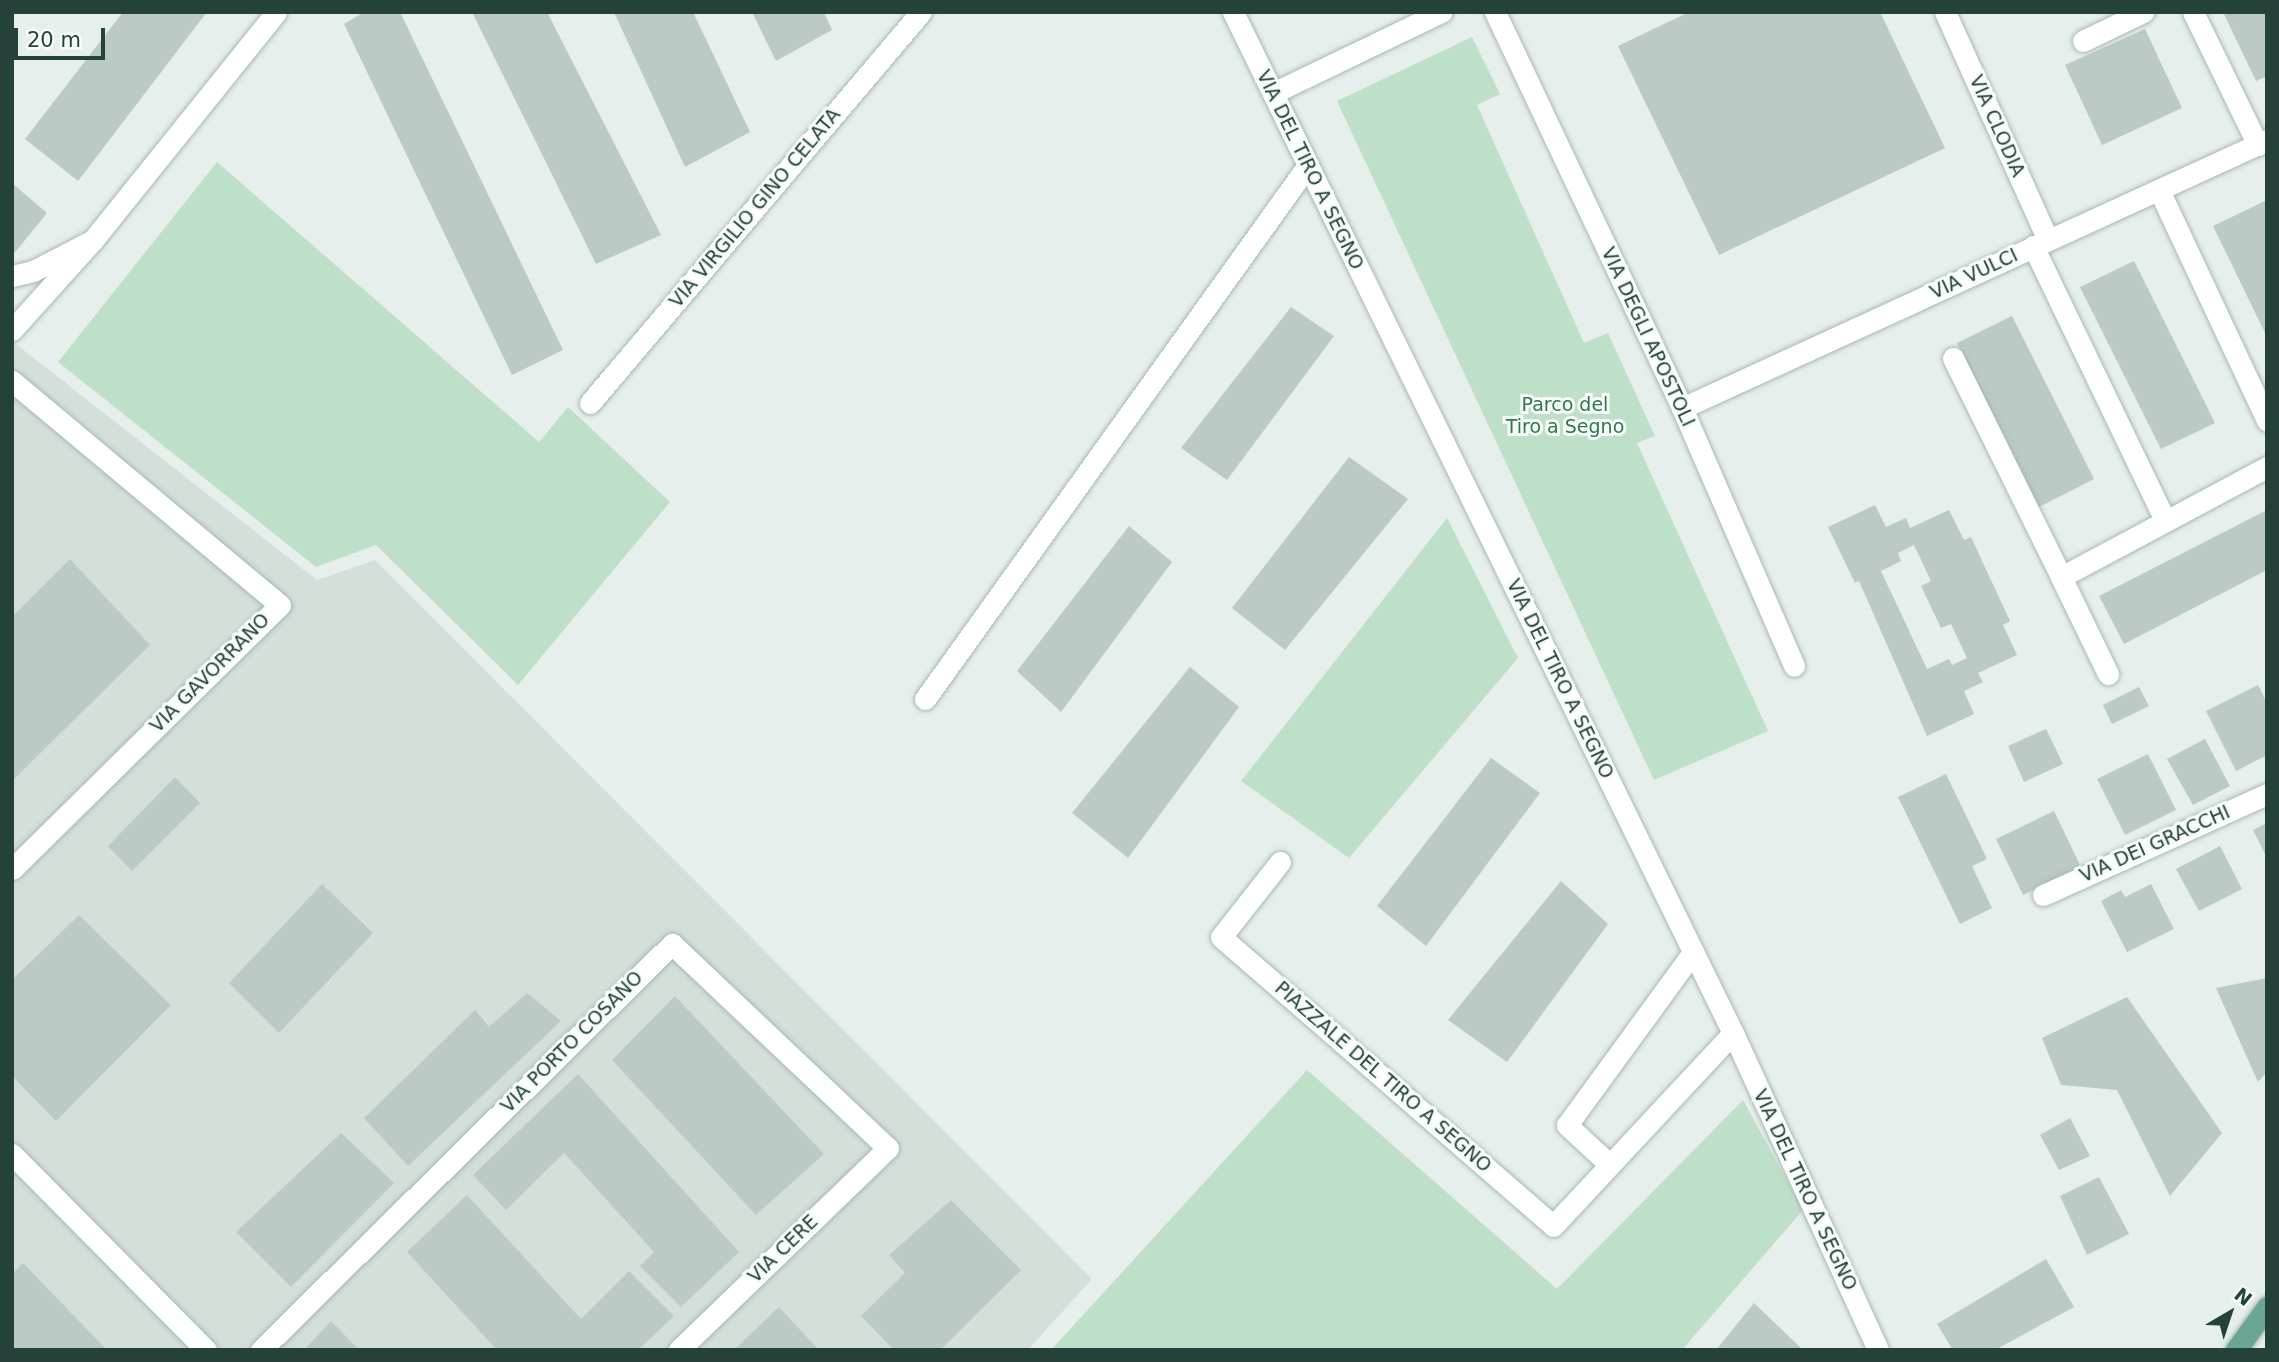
<!DOCTYPE html>
<html>
<head>
<meta charset="utf-8">
<style>
	body { margin:0 }
	#map { position:relative; width:2279px; height:1362px; overflow:hidden; background:#e6efeb; font-family:"DejaVu Sans",sans-serif }
	div>[style] { position:absolute }
	[style*='--x'] { left:calc(var(--x)*1px); top:calc(var(--y)*1px); width:calc(var(--w)*1px); rotate:calc(var(--a)*1deg) }
	.built>* { inset:0; background:#d4dfda }
	.green>* { inset:0; background:#bfe0c8 }
	.building>* { inset:0; background:#bbcac4 }
	.roads { filter:drop-shadow(0 0 2px #a8b8b2) drop-shadow(0 0 2px #a8b8b2) }
	.minor>* { height:21px; margin:-10.5px; padding:0 10.5px; transform-origin:10.5px; border-radius:10.5px; background:#fff }
	.major>* { height:21px; margin:-10.5px; padding:0 10.5px; transform-origin:10.5px; border-radius:10.5px; background:#6aa596 }
	span { translate:-50% -50%; white-space:nowrap; text-align:center; line-height:1.15; -webkit-text-stroke:6px #f7fbf9; paint-order:stroke }
	.street-label { font-size:19px; color:#24423a }
	.park-label { font-size:19px; color:#2d7a4b }
	.frame { position:absolute; inset:0; border:14px solid #24423a; pointer-events:none }
	.north { position:absolute; left:2195px; top:1278px; width:70px; height:70px; -webkit-text-stroke:5px #f7fbf9; paint-order:stroke; rotate:39deg; font-size:19px; font-weight:700; line-height:28px; text-align:center; color:#24423a }
	.north::after { content:''; display:block; margin:auto; width:24px; height:32px; background:#24423a; clip-path:polygon(50% 0,100% 100%,50% 72%,0 100%) }
	.scale { position:absolute; left:14px; top:28px; width:91px; height:32px; box-sizing:border-box; border:4px solid #24423a; border-top:0; padding-left:9px; font-size:21px; line-height:24px; white-space:nowrap; color:#24423a; -webkit-text-stroke:5px #f7fbf9; paint-order:stroke }
</style>
</head>
<body>
<div id="map">
	<div class="built">
		<i style="clip-path:polygon(12px 341px,317px 580px,375px 560px,1092px 1279px,1028px 1350px,12px 1350px)"></i>
	</div>
	<div class="green">
		<i style="clip-path:polygon(1472px 37px,1500px 94px,1477px 105px,1584px 343px,1608px 333px,1655px 436px,1637px 443px,1768px 731px,1654px 780px,1337px 101px)"></i>
		<i style="clip-path:polygon(217px 162px,539px 442px,568px 407px,670px 502px,518px 685px,376px 545px,316px 567px,58px 362px)"></i>
		<i style="clip-path:polygon(1447px 518px,1518px 658px,1349px 858px,1241px 781px)"></i>
		<i style="clip-path:polygon(1307px 1070px,1557px 1289px,1743px 1100px,1803px 1210px,1682px 1350px,1051px 1350px)"></i>
	</div>
	<div class="building">
		<i style="clip-path:polygon(123px 12px,207px 12px,78px 181px,25px 139px)"></i>
		<i style="clip-path:polygon(364px 12px,400px 12px,563px 350px,512px 375px,344px 24px)"></i>
		<i style="clip-path:polygon(472px 12px,547px 12px,661px 235px,596px 264px)"></i>
		<i style="clip-path:polygon(614px 12px,693px 12px,750px 132px,685px 167px)"></i>
		<i style="clip-path:polygon(752px 12px,824px 12px,832px 30px,776px 61px)"></i>
		<i style="clip-path:polygon(1689px 12px,1880px 12px,1945px 148px,1719px 255px,1618px 46px)"></i>
		<i style="clip-path:polygon(2223px 12px,2267px 12px,2267px 76px,2256px 81px)"></i>
		<i style="clip-path:polygon(2145px 29px,2182px 108px,2102px 145px,2065px 65px)"></i>
		<i style="clip-path:polygon(12px 183px,47px 213px,12px 256px)"></i>
		<i style="clip-path:polygon(2267px 200px,2267px 337px,2213px 226px)"></i>
		<i style="clip-path:polygon(2134px 261px,2215px 423px,2161px 449px,2080px 287px)"></i>
		<i style="clip-path:polygon(1291px 307px,1334px 336px,1227px 480px,1181px 448px)"></i>
		<i style="clip-path:polygon(2012px 316px,2094px 479px,2039px 507px,1957px 343px)"></i>
		<i style="clip-path:polygon(1349px 457px,1408px 499px,1285px 650px,1232px 608px)"></i>
		<i style="clip-path:polygon(evenodd,1875px 505px,1886px 527px,1906px 518px,1910px 528px,1949px 510px,1964px 540px,1971px 537px,2010px 621px,2003px 625px,2017px 655px,1978px 673px,1983px 682px,1964px 691px,1974px 714px,1927px 736px,1859px 581px,1855px 583px,1828px 527px,1875px 505px,1914px 545px,1931px 581px,1921px 586px,1941px 628px,1951px 624px,1967px 658px,1952px 665px,1949px 659px,1927px 669px,1881px 571px,1901px 561px,1898px 553px,1914px 545px)"></i>
		<i style="clip-path:polygon(2267px 510px,2267px 570px,2124px 644px,2099px 596px)"></i>
		<i style="clip-path:polygon(1129px 526px,1172px 562px,1061px 712px,1017px 671px)"></i>
		<i style="clip-path:polygon(70px 559px,150px 645px,12px 781px,12px 617px)"></i>
		<i style="clip-path:polygon(1190px 667px,1239px 707px,1128px 858px,1072px 813px)"></i>
		<i style="clip-path:polygon(2258px 685px,2267px 703px,2267px 755px,2236px 771px,2206px 711px)"></i>
		<i style="clip-path:polygon(2139px 687px,2149px 706px,2112px 724px,2103px 705px)"></i>
		<i style="clip-path:polygon(2046px 729px,2063px 764px,2024px 782px,2008px 746px)"></i>
		<i style="clip-path:polygon(2205px 739px,2230px 786px,2193px 805px,2167px 759px)"></i>
		<i style="clip-path:polygon(2148px 754px,2176px 810px,2125px 835px,2097px 779px)"></i>
		<i style="clip-path:polygon(1491px 758px,1540px 793px,1426px 946px,1377px 906px)"></i>
		<i style="clip-path:polygon(1946px 774px,1987px 859px,1972px 866px,1992px 908px,1960px 924px,1898px 797px)"></i>
		<i style="clip-path:polygon(175px 777px,200px 803px,132px 871px,108px 846px)"></i>
		<i style="clip-path:polygon(2054px 811px,2081px 867px,2023px 895px,1996px 839px)"></i>
		<i style="clip-path:polygon(2267px 823px,2267px 858px,2253px 830px)"></i>
		<i style="clip-path:polygon(2220px 846px,2242px 889px,2199px 911px,2176px 869px)"></i>
		<i style="clip-path:polygon(1561px 881px,1608px 924px,1507px 1062px,1448px 1020px)"></i>
		<i style="clip-path:polygon(322px 884px,373px 933px,279px 1033px,229px 983px)"></i>
		<i style="clip-path:polygon(2151px 884px,2174px 929px,2127px 952px,2101px 901px,2121px 890px,2125px 897px)"></i>
		<i style="clip-path:polygon(79px 915px,171px 1005px,56px 1121px,12px 1076px,12px 980px)"></i>
		<i style="clip-path:polygon(2267px 978px,2267px 1072px,2258px 1082px,2216px 988px)"></i>
		<i style="clip-path:polygon(527px 993px,561px 1021px,408px 1166px,364px 1118px,475px 1010px,489px 1027px)"></i>
		<i style="clip-path:polygon(675px 996px,824px 1154px,756px 1215px,612px 1060px)"></i>
		<i style="clip-path:polygon(2127px 997px,2222px 1133px,2170px 1196px,2117px 1090px,2061px 1085px,2042px 1038px)"></i>
		<i style="clip-path:polygon(578px 1074px,739px 1252px,681px 1307px,640px 1266px,654px 1252px,564px 1153px,506px 1210px,473px 1175px)"></i>
		<i style="clip-path:polygon(2070px 1118px,2090px 1156px,2059px 1170px,2040px 1135px)"></i>
		<i style="clip-path:polygon(341px 1133px,394px 1183px,291px 1287px,236px 1232px)"></i>
		<i style="clip-path:polygon(2099px 1177px,2129px 1234px,2087px 1255px,2060px 1196px)"></i>
		<i style="clip-path:polygon(467px 1195px,581px 1319px,629px 1271px,674px 1316px,638px 1350px,497px 1350px,407px 1252px)"></i>
		<i style="clip-path:polygon(951px 1200px,1021px 1270px,940px 1350px,894px 1350px,861px 1316px,905px 1273px,889px 1255px)"></i>
		<i style="clip-path:polygon(2046px 1259px,2074px 1307px,1995px 1350px,1953px 1350px,1937px 1324px)"></i>
		<i style="clip-path:polygon(23px 1263px,107px 1350px,12px 1350px,12px 1274px)"></i>
		<i style="clip-path:polygon(1754px 1303px,1803px 1350px,1716px 1350px)"></i>
		<i style="clip-path:polygon(779px 1307px,819px 1350px,734px 1350px)"></i>
		<i style="clip-path:polygon(331px 1321px,359px 1350px,304px 1350px)"></i>
	</div>
	<div class="roads">
		<div class="minor">
			<i style="--x:1233;--y:12;--w:1137;--a:63.91"></i>
			<i style="--x:1733;--y:1033;--w:349;--a:65.4"></i>
			<i style="--x:1495;--y:12;--w:438;--a:64.7"></i>
			<i style="--x:1682;--y:408;--w:281;--a:66.5"></i>
			<i style="--x:1945;--y:12;--w:250;--a:65.7"></i>
			<i style="--x:2193;--y:12;--w:148;--a:64"></i>
			<i style="--x:2083;--y:41;--w:67;--a:-25.8"></i>
			<i style="--x:1273;--y:93;--w:187;--a:-25.7"></i>
			<i style="--x:2159;--y:190;--w:255;--a:64.9"></i>
			<i style="--x:93;--y:240;--w:292;--a:-51.2"></i>
			<i style="--x:2033;--y:246;--w:304;--a:64.3"></i>
			<i style="--x:12;--y:276;--w:22;--a:-13"></i>
			<i style="--x:33;--y:271;--w:68;--a:-27.3"></i>
			<i style="--x:93;--y:240;--w:121;--a:132"></i>
			<i style="--x:1953;--y:358;--w:244;--a:63.7"></i>
			<i style="--x:2061;--y:577;--w:234;--a:-28.1"></i>
			<i style="--x:12;--y:381;--w:349;--a:39.9"></i>
			<i style="--x:280;--y:605;--w:376;--a:135.4"></i>
			<i style="--x:590;--y:403;--w:512;--a:-49.75"></i>
			<i style="--x:1682;--y:408;--w:643;--a:-24.61"></i>
			<i style="--x:2061;--y:577;--w:108;--a:64.1"></i>
			<i style="--x:925;--y:699;--w:657;--a:-54.35"></i>
			<i style="--x:1280;--y:862;--w:95;--a:128.2"></i>
			<i style="--x:1221;--y:937;--w:440;--a:41"></i>
			<i style="--x:1553;--y:1226;--w:264;--a:-47"></i>
			<i style="--x:2043;--y:895;--w:246;--a:-24.3"></i>
			<i style="--x:12;--y:1154;--w:276;--a:45.3"></i>
			<i style="--x:1610;--y:1165;--w:59;--a:-137.1"></i>
			<i style="--x:1567;--y:1125;--w:214;--a:-53.9"></i>
			<i style="--x:261;--y:1350;--w:578;--a:-44.65"></i>
			<i style="--x:672;--y:944;--w:297;--a:43.4"></i>
			<i style="--x:888;--y:1148;--w:291;--a:136"></i>
		</div>
		<div class="major">
			<i style="--x:2236;--y:1350;--w:53;--a:-54.2"></i>
		</div>
	</div>
	<div class="street-label">
		<span style="left:1997px;top:126px;rotate:66deg">VIA CLODIA</span>
		<span style="left:1310px;top:170px;rotate:64deg">VIA DEL TIRO A SEGNO</span>
		<span style="left:755px;top:208px;rotate:-50deg">VIA VIRGILIO GINO CELATA</span>
		<span style="left:1974px;top:274px;rotate:-25deg">VIA VULCI</span>
		<span style="left:1648px;top:337px;rotate:65deg">VIA DEGLI APOSTOLI</span>
		<span style="left:210px;top:673px;rotate:-45deg">VIA GAVORRANO</span>
		<span style="left:1560px;top:679px;rotate:64deg">VIA DEL TIRO A SEGNO</span>
		<span style="left:2155px;top:844px;rotate:-24deg">VIA DEI GRACCHI</span>
		<span style="left:572px;top:1042px;rotate:-45deg">VIA PORTO COSANO</span>
		<span style="left:1383px;top:1077px;rotate:41deg">PIAZZALE DEL TIRO A SEGNO</span>
		<span style="left:1805px;top:1190px;rotate:65deg">VIA DEL TIRO A SEGNO</span>
		<span style="left:783px;top:1249px;rotate:-44deg">VIA CERE</span>
	</div>
	<div class="park-label">
		<span style="left:1565px;top:416px">Parco del<br>Tiro a Segno</span>
	</div>
	<div class="frame"></div>
	<div class="north">N</div>
	<div class="scale">20 m</div>
</div>
</body>
</html>
